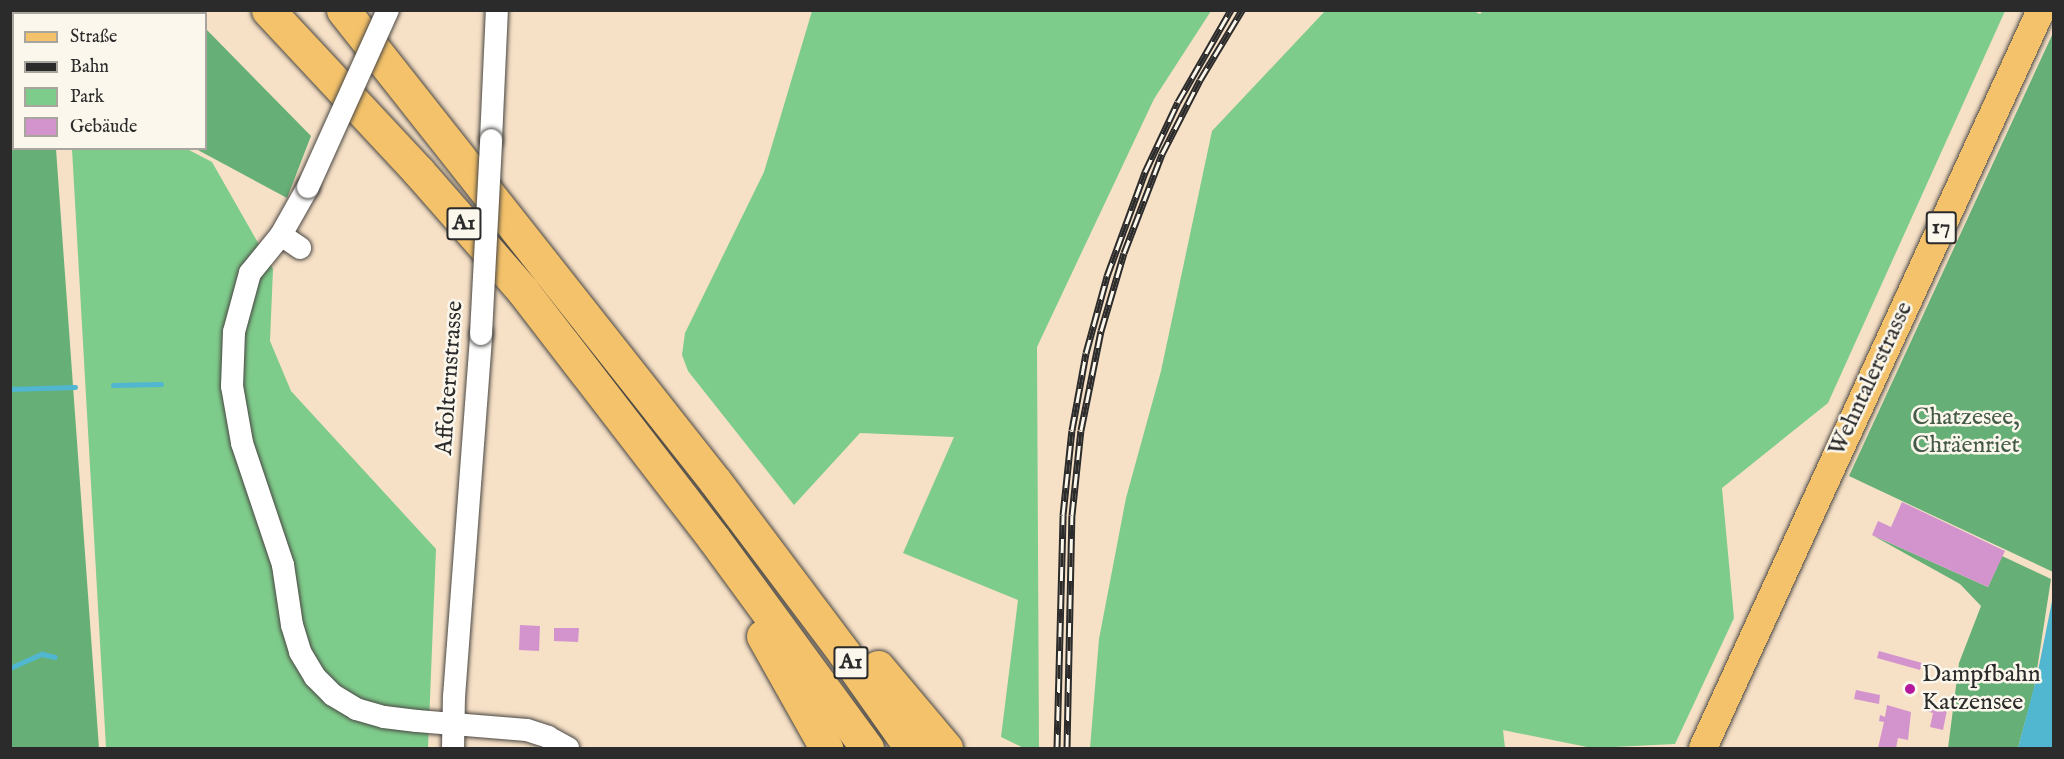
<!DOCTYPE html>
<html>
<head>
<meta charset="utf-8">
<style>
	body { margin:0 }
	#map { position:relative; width:2064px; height:759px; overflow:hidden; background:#f6e0c6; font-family:"IM FELL English",serif }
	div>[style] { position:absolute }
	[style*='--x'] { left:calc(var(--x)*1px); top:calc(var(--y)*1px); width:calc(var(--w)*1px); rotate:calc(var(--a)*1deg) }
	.green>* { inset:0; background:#7ecc8b }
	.forest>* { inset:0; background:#66b077 }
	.water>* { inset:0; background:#51b6d0 }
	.stream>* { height:4.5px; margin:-2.25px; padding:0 2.25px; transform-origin:2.25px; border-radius:2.25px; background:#51b6d0 }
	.building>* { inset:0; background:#d394ce }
	.roads { filter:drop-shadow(0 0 2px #494642) drop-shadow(0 0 2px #494642) }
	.minor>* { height:22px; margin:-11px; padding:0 11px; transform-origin:11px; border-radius:11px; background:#fff }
	.major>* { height:28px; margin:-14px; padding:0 14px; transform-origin:14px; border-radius:14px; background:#f4c26a }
	.highway>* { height:33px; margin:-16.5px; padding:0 16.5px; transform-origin:16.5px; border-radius:16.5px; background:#f4c26a }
	.rail>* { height:7px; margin-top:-3.5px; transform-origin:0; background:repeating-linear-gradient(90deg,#fbf7ec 0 14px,#2b2b2b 0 28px); box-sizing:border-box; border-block:2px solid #2b2b2b }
	.bridges { filter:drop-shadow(0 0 2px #494642) drop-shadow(0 0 2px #494642) }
	.minor-bridge>* { height:22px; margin:-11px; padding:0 11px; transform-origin:11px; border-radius:11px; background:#fff }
	.dots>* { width:16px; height:16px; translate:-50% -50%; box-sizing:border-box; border:3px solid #fbf7ec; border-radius:50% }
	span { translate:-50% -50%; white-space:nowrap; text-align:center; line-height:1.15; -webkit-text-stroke:5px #fbf7ec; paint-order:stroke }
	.shield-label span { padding:2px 4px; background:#fbf7ec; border:2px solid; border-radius:4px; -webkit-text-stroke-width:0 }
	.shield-label { font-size:22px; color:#2b2b2b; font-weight:700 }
	.street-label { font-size:24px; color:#2b2b2b }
	.park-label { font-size:24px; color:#445b48 }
	.poi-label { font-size:24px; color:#2b2b2b }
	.left { translate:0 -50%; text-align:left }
	.frame { position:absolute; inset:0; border:12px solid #2b2b2b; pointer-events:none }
	.legend { position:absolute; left:12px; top:12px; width:195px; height:138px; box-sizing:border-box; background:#fbf7ec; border:2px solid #a8a59f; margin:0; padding:8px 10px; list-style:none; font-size:18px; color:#2b2b2b }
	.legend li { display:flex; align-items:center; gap:12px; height:30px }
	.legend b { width:30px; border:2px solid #a8a59f }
</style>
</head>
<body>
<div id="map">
	<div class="green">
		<i style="clip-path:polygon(1471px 10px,1480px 14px,1484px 10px,2005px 11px,1828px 403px,1722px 488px,1734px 618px,1675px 744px,1592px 748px,1503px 730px,1505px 748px,1090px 748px,1099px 639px,1126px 498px,1161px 371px,1212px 131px,1325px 11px)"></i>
		<i style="clip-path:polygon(812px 11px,1211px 11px,1154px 99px,1037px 347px,1039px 748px,1024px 748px,1001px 737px,1018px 600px,903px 553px,954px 437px,860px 433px,794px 505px,688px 371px,682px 355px,685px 333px,764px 172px)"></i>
		<i style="clip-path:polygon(72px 149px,187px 149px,212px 162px,273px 269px,270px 341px,291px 391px,436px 549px,428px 748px,106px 748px)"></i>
	</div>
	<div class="forest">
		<i style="clip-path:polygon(138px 11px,139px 13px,14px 14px,14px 148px,56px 149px,99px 748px,11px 748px,11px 11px)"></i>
		<i style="clip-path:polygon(206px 29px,311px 136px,287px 198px,196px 149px,206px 148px)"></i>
		<i style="clip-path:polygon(2053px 33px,2053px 572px,1849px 476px)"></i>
		<i style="clip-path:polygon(1872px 535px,1988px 587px,2002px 556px,2051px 579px,2034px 689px,2018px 748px,1948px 748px,1959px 663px,1981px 606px,1960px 584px)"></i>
	</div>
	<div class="water">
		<i style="clip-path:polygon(2053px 596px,2053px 748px,2018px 748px,2037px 676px)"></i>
	</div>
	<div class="stream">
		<i style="--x:113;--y:385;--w:48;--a:-1.2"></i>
		<i style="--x:10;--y:389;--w:65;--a:-1.8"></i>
		<i style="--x:10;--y:668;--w:35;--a:-24"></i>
		<i style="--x:42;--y:654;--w:13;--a:13"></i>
	</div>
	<div class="building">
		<i style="clip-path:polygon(1902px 502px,2005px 551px,1988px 587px,1872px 535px,1878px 521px,1891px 527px)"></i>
		<i style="clip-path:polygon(520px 625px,540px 626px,539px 651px,519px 650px)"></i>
		<i style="clip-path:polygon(554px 628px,579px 628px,578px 642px,554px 641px)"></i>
		<i style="clip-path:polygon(1879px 651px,1922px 663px,1920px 670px,1877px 658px)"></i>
		<i style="clip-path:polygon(1856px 690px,1880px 695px,1879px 704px,1854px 699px)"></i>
		<i style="clip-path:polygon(1887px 705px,1911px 712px,1908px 740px,1898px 738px,1896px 748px,1878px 748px,1884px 722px,1879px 721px,1880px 715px,1885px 717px)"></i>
		<i style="clip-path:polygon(1927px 706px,1947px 710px,1943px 730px,1930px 727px,1933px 713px,1926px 711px)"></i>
	</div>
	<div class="roads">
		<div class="minor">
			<i style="--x:491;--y:140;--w:130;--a:-87.4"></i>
			<i style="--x:308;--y:187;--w:55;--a:119.4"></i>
			<i style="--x:281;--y:235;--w:49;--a:129.2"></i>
			<i style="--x:250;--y:273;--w:61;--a:105.2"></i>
			<i style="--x:234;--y:332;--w:54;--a:92.1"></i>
			<i style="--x:232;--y:386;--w:58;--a:80"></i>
			<i style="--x:242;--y:443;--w:129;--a:71.4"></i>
			<i style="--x:283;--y:565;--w:61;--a:81.5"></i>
			<i style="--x:292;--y:625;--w:28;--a:73"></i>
			<i style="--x:300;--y:652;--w:29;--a:59"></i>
			<i style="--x:315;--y:677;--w:25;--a:45"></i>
			<i style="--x:333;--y:695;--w:27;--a:31"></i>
			<i style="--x:356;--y:709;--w:29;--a:16"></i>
			<i style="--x:384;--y:717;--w:33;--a:7"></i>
			<i style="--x:417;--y:721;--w:110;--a:4.7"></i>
			<i style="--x:527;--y:730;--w:22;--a:18"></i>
			<i style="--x:548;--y:737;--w:23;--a:29"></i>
			<i style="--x:281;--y:235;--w:23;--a:34"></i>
			<i style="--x:453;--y:748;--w:51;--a:-88.9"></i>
			<i style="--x:454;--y:697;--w:364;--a:-85.7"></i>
		</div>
		<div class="major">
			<i style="--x:1703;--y:748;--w:812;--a:-65.39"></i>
		</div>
		<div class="highway">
			<i style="--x:268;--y:10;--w:221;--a:47"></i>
			<i style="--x:419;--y:172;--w:158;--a:48.8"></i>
			<i style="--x:523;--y:291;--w:313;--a:52.4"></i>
			<i style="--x:714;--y:539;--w:259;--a:53.8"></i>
			<i style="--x:343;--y:10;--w:600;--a:51.7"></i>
			<i style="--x:715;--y:481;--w:215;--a:53.1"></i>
			<i style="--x:844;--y:653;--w:116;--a:54.8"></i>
			<i style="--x:763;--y:636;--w:129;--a:60.6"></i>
			<i style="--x:878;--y:667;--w:106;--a:50"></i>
		</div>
	</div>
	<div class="rail">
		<i style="--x:1057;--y:748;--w:233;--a:-88.5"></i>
		<i style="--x:1063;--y:515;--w:85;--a:-84"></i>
		<i style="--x:1072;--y:430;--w:78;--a:-79.7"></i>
		<i style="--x:1086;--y:353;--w:80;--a:-74.7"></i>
		<i style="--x:1107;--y:276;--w:111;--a:-69.9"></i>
		<i style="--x:1145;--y:172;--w:77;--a:-64.8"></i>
		<i style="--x:1178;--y:102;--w:106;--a:-60.1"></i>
		<i style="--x:1067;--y:748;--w:233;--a:-88.8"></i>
		<i style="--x:1072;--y:515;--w:85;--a:-84"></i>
		<i style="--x:1081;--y:430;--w:101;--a:-78.6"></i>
		<i style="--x:1101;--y:331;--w:81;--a:-73.6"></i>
		<i style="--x:1124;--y:253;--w:106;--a:-69"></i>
		<i style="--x:1162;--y:154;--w:83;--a:-62.8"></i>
		<i style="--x:1200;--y:80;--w:82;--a:-59"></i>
	</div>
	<div class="bridges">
		<div class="minor-bridge">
			<i style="--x:308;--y:187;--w:194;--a:-65.7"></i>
			<i style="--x:481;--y:334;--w:194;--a:-87"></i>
		</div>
	</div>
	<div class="dots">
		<i style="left:1910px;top:689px;background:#b5179e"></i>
	</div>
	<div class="shield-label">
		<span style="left:464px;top:224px">A1</span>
		<span style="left:1941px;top:228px">17</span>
		<span style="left:851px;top:663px">A1</span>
	</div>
	<div class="street-label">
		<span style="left:450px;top:378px;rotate:-86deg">Affolternstrasse</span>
		<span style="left:1871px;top:379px;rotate:-65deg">Wehntalerstrasse</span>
	</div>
	<div class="park-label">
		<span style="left:1966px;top:432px">Chatzesee,<br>Chräenriet</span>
	</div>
	<div class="poi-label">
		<span class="left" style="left:1922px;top:689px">Dampfbahn<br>Katzensee</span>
	</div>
	<div class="frame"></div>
	<ul class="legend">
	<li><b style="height:8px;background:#f4c26a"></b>Straße</li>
	<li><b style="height:8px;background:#2b2b2b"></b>Bahn</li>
	<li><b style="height:16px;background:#7ecc8b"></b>Park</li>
	<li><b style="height:16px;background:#d394ce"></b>Gebäude</li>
	</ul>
</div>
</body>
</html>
